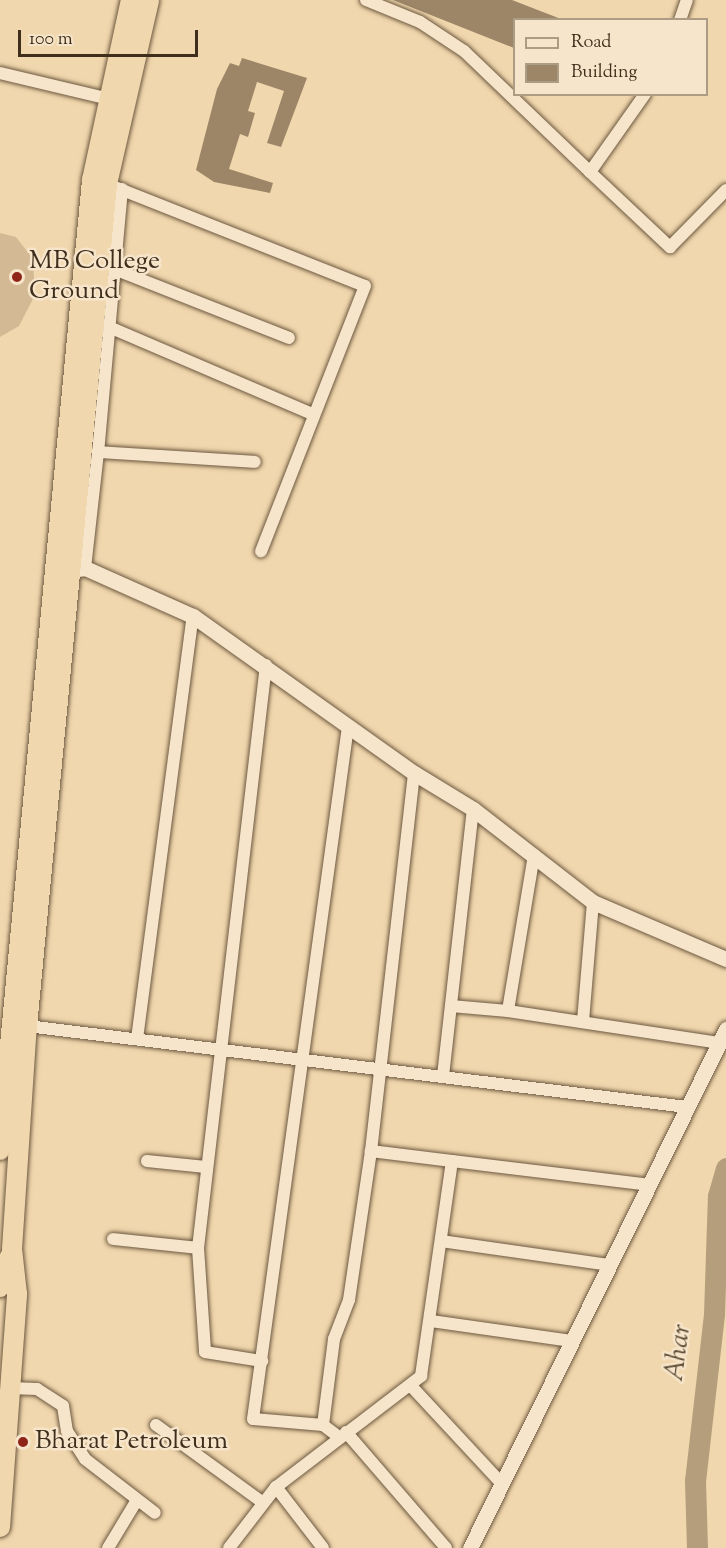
<!DOCTYPE html>
<html>
<head>
<meta charset="utf-8">
<style>
	body { margin:0 }
	#map { position:relative; width:726px; height:1548px; overflow:hidden; background:#f1d7ad; font-family:"Sorts Mill Goudy",serif }
	div>[style] { position:absolute }
	[style*='--x'] { left:calc(var(--x)*1px); top:calc(var(--y)*1px); width:calc(var(--w)*1px); rotate:calc(var(--a)*1deg) }
	.green>* { inset:0; background:#d3ba94 }
	.river>* { height:21px; margin:-10.5px; padding:0 10.5px; transform-origin:10.5px; border-radius:10.5px; background:#b49e7b }
	.building>* { inset:0; background:#9c8667 }
	.roads { filter:drop-shadow(0 0 2px #6c5840) drop-shadow(0 0 2px #6c5840) }
	.minor>* { height:12px; margin:-6px; padding:0 6px; transform-origin:6px; border-radius:6px; background:#f6e5ca }
	.tertiary>* { height:15px; margin:-7.5px; padding:0 7.5px; transform-origin:7.5px; border-radius:7.5px; background:#f6e5ca }
	.trunk>* { height:20px; margin:-10px; padding:0 10px; transform-origin:10px; border-radius:10px; background:#f1d7ad }
	.dots>* { width:16px; height:16px; translate:-50% -50%; box-sizing:border-box; border:3px solid #f6e5ca; border-radius:50% }
	span { translate:-50% -50%; white-space:nowrap; text-align:center; line-height:1.15; -webkit-text-stroke:5px #f6e5ca; paint-order:stroke }
	.poi-label { font-size:26px; color:#3f2e1b }
	.left { translate:0 -50%; text-align:left }
	.water-label { font-size:27px; color:#5c4a33; font-style:italic }
	.legend { position:absolute; left:513px; top:18px; width:195px; height:78px; box-sizing:border-box; background:#f6e5ca; border:2px solid #ad9c84; margin:0; padding:8px 10px; list-style:none; font-size:18px; color:#3f2e1b }
	.legend li { display:flex; align-items:center; gap:12px; height:30px }
	.legend b { width:30px; border:2px solid #ad9c84 }
	.scale { position:absolute; left:18px; top:30px; width:180px; height:27px; box-sizing:border-box; border:3px solid #3f2e1b; border-top:0; padding-left:8px; font-size:18px; line-height:21px; white-space:nowrap; color:#3f2e1b; -webkit-text-stroke:4px #f6e5ca; paint-order:stroke }
</style>
</head>
<body>
<div id="map">
	<div class="green">
		<i style="clip-path:polygon(0 233px,16px 237px,33px 259px,35px 295px,19px 326px,0 337px)"></i>
	</div>
	<div class="river">
		<i style="--x:697;--y:1548;--w:67;--a:-91.7"></i>
		<i style="--x:695;--y:1481;--w:168;--a:-83.5"></i>
		<i style="--x:714;--y:1314;--w:118;--a:-88.1"></i>
		<i style="--x:718;--y:1196;--w:29;--a:-74"></i>
	</div>
	<div class="building">
		<i style="clip-path:polygon(393px 0,512px 0,561px 19px,514px 20px,514px 48px)"></i>
		<i style="clip-path:polygon(242px 58px,307px 78px,281px 147px,267px 143px,284px 91px,257px 82px,248px 111px,255px 113px,248px 137px,240px 134px,229px 169px,273px 183px,270px 193px,214px 182px,196px 170px,217px 89px,230px 63px,239px 66px)"></i>
	</div>
	<div class="roads">
		<div class="minor">
			<i style="--x:366;--y:0;--w:58;--a:22.2"></i>
			<i style="--x:420;--y:22;--w:53;--a:33.4"></i>
			<i style="--x:464;--y:51;--w:175;--a:43.8"></i>
			<i style="--x:590;--y:172;--w:95;--a:-54.8"></i>
			<i style="--x:680;--y:20;--w:21;--a:-71"></i>
			<i style="--x:0;--y:73;--w:108;--a:13.4"></i>
			<i style="--x:590;--y:172;--w:110;--a:43.2"></i>
			<i style="--x:670;--y:247;--w:80;--a:-45.5"></i>
			<i style="--x:107;--y:184;--w:277;--a:21.6"></i>
			<i style="--x:365;--y:286;--w:285;--a:111.4"></i>
			<i style="--x:122;--y:189;--w:264;--a:95.2"></i>
			<i style="--x:98;--y:452;--w:157;--a:3.6"></i>
			<i style="--x:114;--y:269;--w:188;--a:21.5"></i>
			<i style="--x:109;--y:327;--w:223;--a:23.2"></i>
			<i style="--x:85;--y:568;--w:117;--a:-83.6"></i>
			<i style="--x:534;--y:855;--w:158;--a:99.5"></i>
			<i style="--x:508;--y:1011;--w:213;--a:8.6"></i>
			<i style="--x:451;--y:1006;--w:57;--a:5"></i>
			<i style="--x:583;--y:1021;--w:119;--a:-85.2"></i>
			<i style="--x:27;--y:1026;--w:665;--a:7"></i>
			<i style="--x:137;--y:1039;--w:427;--a:-82.5"></i>
			<i style="--x:443;--y:1076;--w:269;--a:-83.6"></i>
			<i style="--x:147;--y:1161;--w:59;--a:5.8"></i>
			<i style="--x:452;--y:1161;--w:198;--a:6.9"></i>
			<i style="--x:113;--y:1239;--w:85;--a:6"></i>
			<i style="--x:198;--y:1248;--w:587;--a:-83.35"></i>
			<i style="--x:441;--y:1241;--w:171;--a:8.1"></i>
			<i style="--x:198;--y:1248;--w:104;--a:86.1"></i>
			<i style="--x:205;--y:1352;--w:58;--a:9"></i>
			<i style="--x:431;--y:1321;--w:142;--a:8.1"></i>
			<i style="--x:412;--y:1387;--w:132;--a:47.1"></i>
			<i style="--x:10;--y:1388;--w:27;--a:2"></i>
			<i style="--x:37;--y:1389;--w:31;--a:33"></i>
			<i style="--x:63;--y:1406;--w:25;--a:81"></i>
			<i style="--x:67;--y:1431;--w:33;--a:57"></i>
			<i style="--x:85;--y:1459;--w:88;--a:37.6"></i>
			<i style="--x:156;--y:1425;--w:131;--a:36"></i>
			<i style="--x:323;--y:1425;--w:87;--a:-82.7"></i>
			<i style="--x:334;--y:1339;--w:42;--a:-69"></i>
			<i style="--x:349;--y:1300;--w:151;--a:-81.6"></i>
			<i style="--x:346;--y:1432;--w:153;--a:49.2"></i>
			<i style="--x:339;--y:1437;--w:20;--a:-143"></i>
			<i style="--x:323;--y:1425;--w:70;--a:-175.1"></i>
			<i style="--x:253;--y:1419;--w:699;--a:-82.19"></i>
			<i style="--x:276;--y:1487;--w:77;--a:52.4"></i>
			<i style="--x:108;--y:1548;--w:56;--a:-58.9"></i>
			<i style="--x:229;--y:1548;--w:77;--a:-52.4"></i>
			<i style="--x:276;--y:1487;--w:183;--a:-37.4"></i>
			<i style="--x:421;--y:1376;--w:217;--a:-81.8"></i>
			<i style="--x:452;--y:1161;--w:82;--a:-173"></i>
			<i style="--x:371;--y:1151;--w:380;--a:-83.5"></i>
		</div>
		<div class="tertiary">
			<i style="--x:71;--y:570;--w:14;--a:-8"></i>
			<i style="--x:85;--y:568;--w:118;--a:24"></i>
			<i style="--x:193;--y:616;--w:271;--a:35.4"></i>
			<i style="--x:414;--y:773;--w:69;--a:31.4"></i>
			<i style="--x:473;--y:809;--w:152;--a:37.8"></i>
			<i style="--x:593;--y:902;--w:145;--a:23.2"></i>
			<i style="--x:470;--y:1548;--w:579;--a:-63.74"></i>
		</div>
		<div class="trunk">
			<i style="--x:0;--y:1150;--w:974;--a:-84.58"></i>
			<i style="--x:92;--y:180;--w:184;--a:-77.8"></i>
			<i style="--x:0;--y:1287;--w:32;--a:-72"></i>
			<i style="--x:0;--y:1527;--w:234;--a:-85.8"></i>
			<i style="--x:17;--y:1294;--w:45;--a:-96.3"></i>
			<i style="--x:12;--y:1249;--w:224;--a:-86.2"></i>
			<i style="--x:27;--y:1026;--w:846;--a:-84.57"></i>
			<i style="--x:107;--y:184;--w:189;--a:-77.1"></i>
		</div>
	</div>
	<div class="dots">
		<i style="left:17px;top:277px;background:#8f2418"></i>
		<i style="left:23px;top:1442px;background:#8f2418"></i>
	</div>
	<div class="poi-label">
		<span class="left" style="left:29px;top:277px">MB College<br>Ground</span>
		<span class="left" style="left:35px;top:1442px">Bharat Petroleum</span>
	</div>
	<div class="water-label">
		<span style="left:679px;top:1353px;rotate:-82deg">Ahar</span>
	</div>
	<ul class="legend">
	<li><b style="height:8px;background:#f6e5ca"></b>Road</li>
	<li><b style="height:16px;background:#9c8667"></b>Building</li>
	</ul>
	<div class="scale">100 m</div>
</div>
</body>
</html>
